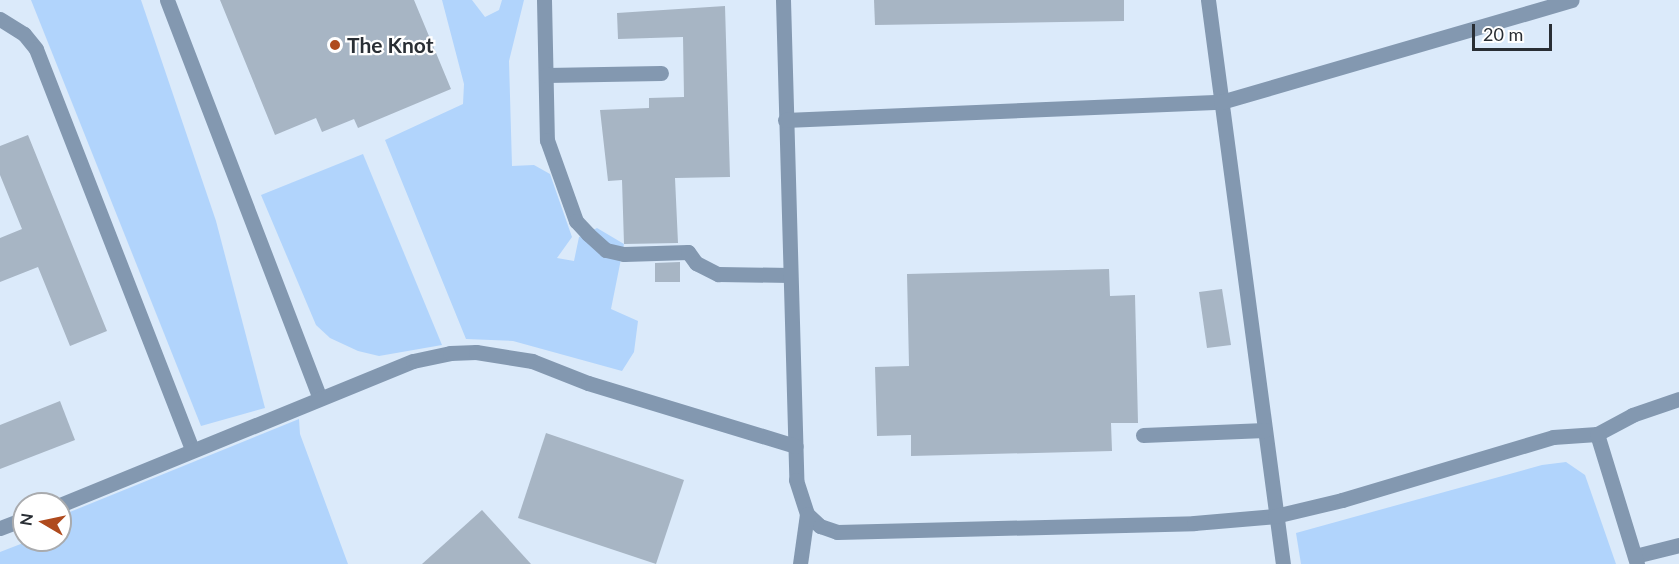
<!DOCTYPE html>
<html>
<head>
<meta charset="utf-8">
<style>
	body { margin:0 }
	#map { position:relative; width:1679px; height:564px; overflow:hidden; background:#dbeafa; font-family:Lato,sans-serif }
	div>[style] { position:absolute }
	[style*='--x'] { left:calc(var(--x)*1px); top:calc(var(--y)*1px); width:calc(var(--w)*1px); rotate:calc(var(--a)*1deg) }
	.green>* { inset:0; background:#b1d4fc }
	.building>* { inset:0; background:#a7b5c4 }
	.lane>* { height:15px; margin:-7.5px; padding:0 7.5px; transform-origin:7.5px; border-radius:7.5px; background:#8398b0 }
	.dots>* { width:16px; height:16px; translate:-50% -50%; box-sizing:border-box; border:3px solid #fff; border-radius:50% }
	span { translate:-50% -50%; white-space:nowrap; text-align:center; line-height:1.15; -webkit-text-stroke:4.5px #fff; paint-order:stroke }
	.poi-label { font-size:21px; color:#292e34; font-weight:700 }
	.left { translate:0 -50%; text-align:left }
	.north { position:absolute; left:12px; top:492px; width:60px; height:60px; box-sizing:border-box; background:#fff; border:2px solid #a9abae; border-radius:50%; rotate:279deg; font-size:16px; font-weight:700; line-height:24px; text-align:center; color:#292e34 }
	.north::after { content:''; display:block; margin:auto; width:21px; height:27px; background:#af4a1d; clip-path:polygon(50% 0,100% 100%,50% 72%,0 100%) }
	.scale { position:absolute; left:1472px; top:24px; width:80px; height:27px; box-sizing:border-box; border:3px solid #292e34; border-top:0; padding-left:8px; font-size:18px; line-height:21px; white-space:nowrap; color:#292e34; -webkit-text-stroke:4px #fff; paint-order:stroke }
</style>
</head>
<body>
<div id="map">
	<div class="green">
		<i style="clip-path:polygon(31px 0,141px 0,216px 221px,265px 408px,201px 426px)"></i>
		<i style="clip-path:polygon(442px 0,472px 0,485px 17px,499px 10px,502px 0,524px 0,509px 61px,512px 166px,534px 165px,550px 174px,572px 237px,557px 258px,574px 261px,579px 237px,597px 228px,624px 244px,611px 309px,638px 321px,634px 352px,622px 371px,513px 341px,466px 339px,385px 140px,463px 104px,464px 84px)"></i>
		<i style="clip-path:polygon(363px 154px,442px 345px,379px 356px,358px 351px,330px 338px,316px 325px,261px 195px)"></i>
		<i style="clip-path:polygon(299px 419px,300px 434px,348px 564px,0 564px,0 552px,31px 540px,60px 540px,60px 516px)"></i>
		<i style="clip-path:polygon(1566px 462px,1585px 475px,1616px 564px,1301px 564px,1296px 533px,1542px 465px)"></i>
	</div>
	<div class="building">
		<i style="clip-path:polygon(220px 0,414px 0,451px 89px,358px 128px,354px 119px,322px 132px,316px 118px,275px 135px)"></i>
		<i style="clip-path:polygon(874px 0,1124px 0,1124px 21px,875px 25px)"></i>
		<i style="clip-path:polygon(725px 6px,730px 177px,675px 178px,678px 243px,624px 244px,622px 180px,608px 181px,600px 110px,649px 108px,649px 98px,684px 97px,683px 37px,618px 39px,617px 13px)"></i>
		<i style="clip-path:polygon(28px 135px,107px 331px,70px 346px,38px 267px,0 282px,0 238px,22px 229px,0 175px,0 146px)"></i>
		<i style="clip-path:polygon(680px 262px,680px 282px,655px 282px,655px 263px)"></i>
		<i style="clip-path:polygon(1109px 269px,1110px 296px,1135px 295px,1138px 423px,1111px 423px,1112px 451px,911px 456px,911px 435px,877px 436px,875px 367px,909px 366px,907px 274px)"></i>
		<i style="clip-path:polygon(1222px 289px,1231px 345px,1207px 348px,1199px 292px)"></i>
		<i style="clip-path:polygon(60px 401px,75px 440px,0 469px,0 425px)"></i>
		<i style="clip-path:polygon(546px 433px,684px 480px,656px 564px,518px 518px)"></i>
		<i style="clip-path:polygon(482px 510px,531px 564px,422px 564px)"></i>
	</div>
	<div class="lane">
		<i style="--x:167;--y:0;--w:426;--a:69"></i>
		<i style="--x:544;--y:0;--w:140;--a:88.8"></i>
		<i style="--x:547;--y:140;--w:86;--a:70.3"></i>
		<i style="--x:576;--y:221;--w:18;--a:47"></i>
		<i style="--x:588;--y:234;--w:24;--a:42"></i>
		<i style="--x:606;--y:250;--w:18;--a:13"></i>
		<i style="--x:624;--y:254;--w:64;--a:-1.8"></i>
		<i style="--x:688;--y:252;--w:14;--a:54"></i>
		<i style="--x:696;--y:263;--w:25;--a:27"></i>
		<i style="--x:718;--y:274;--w:72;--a:0.8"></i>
		<i style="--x:783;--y:0;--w:480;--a:88.4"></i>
		<i style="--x:796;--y:480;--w:36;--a:72"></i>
		<i style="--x:807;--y:514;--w:50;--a:98"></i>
		<i style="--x:1208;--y:0;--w:569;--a:82.43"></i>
		<i style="--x:0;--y:19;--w:28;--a:32"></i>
		<i style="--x:24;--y:34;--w:19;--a:51"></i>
		<i style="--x:36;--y:49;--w:430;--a:68.7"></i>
		<i style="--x:546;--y:75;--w:115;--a:-1"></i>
		<i style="--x:785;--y:120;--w:436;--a:-2.4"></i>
		<i style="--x:1221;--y:102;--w:365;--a:-16.2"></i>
		<i style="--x:1143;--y:435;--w:122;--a:-2.3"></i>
		<i style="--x:60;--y:505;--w:381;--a:-22.2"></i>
		<i style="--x:413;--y:361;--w:38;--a:-12"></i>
		<i style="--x:450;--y:353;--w:26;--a:-2"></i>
		<i style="--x:476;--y:352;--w:57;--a:9.1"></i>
		<i style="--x:532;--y:361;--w:60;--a:21.4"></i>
		<i style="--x:588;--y:383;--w:217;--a:16.9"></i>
		<i style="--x:807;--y:514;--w:18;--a:43"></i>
		<i style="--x:820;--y:526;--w:18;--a:19"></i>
		<i style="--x:837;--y:532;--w:357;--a:-1.4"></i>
		<i style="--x:1194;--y:523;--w:81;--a:-4.9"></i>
		<i style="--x:1275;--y:516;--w:69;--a:-13.4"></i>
		<i style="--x:1342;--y:500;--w:220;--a:-16.6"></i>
		<i style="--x:1553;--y:437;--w:44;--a:-3.9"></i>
		<i style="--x:0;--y:528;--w:26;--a:-21"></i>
		<i style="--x:1635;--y:556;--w:45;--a:-14"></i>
		<i style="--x:1637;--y:564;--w:136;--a:-107.1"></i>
		<i style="--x:1597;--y:434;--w:40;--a:-28"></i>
		<i style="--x:1632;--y:415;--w:50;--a:-18.8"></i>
	</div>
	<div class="dots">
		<i style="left:335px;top:45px;background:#af4a1d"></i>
	</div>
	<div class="poi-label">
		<span class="left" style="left:347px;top:45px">The Knot</span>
	</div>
	<div class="north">N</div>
	<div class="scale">20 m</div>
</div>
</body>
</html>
